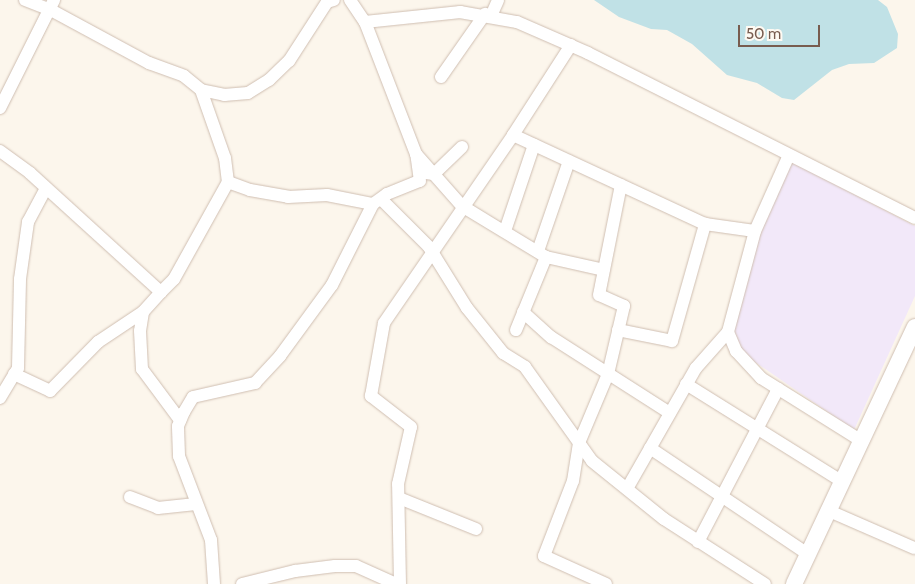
<!DOCTYPE html>
<html>
<head>
<meta charset="utf-8">
<style>
	body { margin:0 }
	#map { position:relative; width:915px; height:584px; overflow:hidden; background:#fcf6ec; font-family:Cabin,sans-serif }
	div>[style] { position:absolute }
	[style*='--x'] { left:calc(var(--x)*1px); top:calc(var(--y)*1px); width:calc(var(--w)*1px); rotate:calc(var(--a)*1deg) }
	.education>* { inset:0; background:#f2e8f9 }
	.water>* { inset:0; background:#c0e1e6 }
	.roads { filter:drop-shadow(0 0 1px #cfbeb1) drop-shadow(0 0 1px #cfbeb1) }
	.minor>* { height:12px; margin:-6px; padding:0 6px; transform-origin:6px; border-radius:6px; background:#fff }
	.tertiary>* { height:16px; margin:-8px; padding:0 8px; transform-origin:8px; border-radius:8px; background:#fff }
	span { translate:-50% -50%; white-space:nowrap; text-align:center; line-height:1.15; -webkit-text-stroke:4px #fefaf3; paint-order:stroke }
	.scale { position:absolute; left:738px; top:25px; width:82px; height:22px; box-sizing:border-box; border:2px solid #785c4f; border-top:0; padding-left:6px; font-size:15px; line-height:18px; white-space:nowrap; color:#785c4f; -webkit-text-stroke:4px #fefaf3; paint-order:stroke }
</style>
</head>
<body>
<div id="map">
	<div class="education">
		<i style="clip-path:polygon(790px 161px,915px 226px,915px 296px,854px 430px,739px 351px,731px 332px,753px 243px)"></i>
	</div>
	<div class="water">
		<i style="clip-path:polygon(594px 0,878px 0,887px 7px,898px 34px,897px 48px,874px 63px,849px 64px,832px 70px,794px 100px,782px 98px,757px 83px,727px 75px,692px 44px,667px 30px,651px 29px,619px 17px)"></i>
	</div>
	<div class="roads">
		<div class="minor">
			<i style="--x:25;--y:0;--w:26;--a:21"></i>
			<i style="--x:49;--y:9;--w:114;--a:28.4"></i>
			<i style="--x:149;--y:63;--w:37;--a:20"></i>
			<i style="--x:184;--y:76;--w:22;--a:39"></i>
			<i style="--x:201;--y:90;--w:24;--a:12"></i>
			<i style="--x:224;--y:95;--w:24;--a:-5"></i>
			<i style="--x:248;--y:93;--w:25;--a:-32"></i>
			<i style="--x:269;--y:80;--w:28;--a:-44"></i>
			<i style="--x:289;--y:61;--w:70;--a:-57.2"></i>
			<i style="--x:327;--y:2;--w:7;--a:-16"></i>
			<i style="--x:350;--y:0;--w:27;--a:56"></i>
			<i style="--x:491;--y:16;--w:17;--a:-66"></i>
			<i style="--x:441;--y:77;--w:77;--a:-55.1"></i>
			<i style="--x:201;--y:90;--w:72;--a:70.6"></i>
			<i style="--x:225;--y:158;--w:24;--a:83"></i>
			<i style="--x:0;--y:108;--w:121;--a:-63.4"></i>
			<i style="--x:513;--y:135;--w:107;--a:-57.2"></i>
			<i style="--x:0;--y:151;--w:37;--a:36"></i>
			<i style="--x:30;--y:173;--w:177;--a:42.3"></i>
			<i style="--x:161;--y:292;--w:18;--a:-45"></i>
			<i style="--x:174;--y:279;--w:111;--a:-60.9"></i>
			<i style="--x:228;--y:182;--w:23;--a:20"></i>
			<i style="--x:250;--y:190;--w:39;--a:10"></i>
			<i style="--x:288;--y:197;--w:39;--a:-3"></i>
			<i style="--x:327;--y:195;--w:47;--a:11.1"></i>
			<i style="--x:416;--y:154;--w:69;--a:48.5"></i>
			<i style="--x:462;--y:206;--w:98;--a:31.3"></i>
			<i style="--x:546;--y:257;--w:79;--a:112.3"></i>
			<i style="--x:426;--y:173;--w:8;--a:7"></i>
			<i style="--x:434;--y:174;--w:39;--a:-44"></i>
			<i style="--x:381;--y:199;--w:68;--a:45"></i>
			<i style="--x:429;--y:247;--w:72;--a:58.1"></i>
			<i style="--x:467;--y:308;--w:58;--a:51.3"></i>
			<i style="--x:503;--y:353;--w:26;--a:32"></i>
			<i style="--x:525;--y:367;--w:115;--a:54.5"></i>
			<i style="--x:592;--y:461;--w:92;--a:38.9"></i>
			<i style="--x:664;--y:519;--w:120;--a:32.8"></i>
			<i style="--x:505;--y:231;--w:91;--a:-71.4"></i>
			<i style="--x:755;--y:231;--w:83;--a:-65.9"></i>
			<i style="--x:538;--y:251;--w:95;--a:-71"></i>
			<i style="--x:546;--y:257;--w:59;--a:12.6"></i>
			<i style="--x:161;--y:292;--w:27;--a:132"></i>
			<i style="--x:143;--y:312;--w:19;--a:99"></i>
			<i style="--x:140;--y:331;--w:38;--a:87"></i>
			<i style="--x:142;--y:369;--w:64;--a:53.3"></i>
			<i style="--x:523;--y:312;--w:38;--a:42"></i>
			<i style="--x:551;--y:337;--w:141;--a:32.6"></i>
			<i style="--x:618;--y:330;--w:55;--a:11.5"></i>
			<i style="--x:672;--y:341;--w:122;--a:-74.2"></i>
			<i style="--x:14;--y:374;--w:40;--a:25"></i>
			<i style="--x:50;--y:391;--w:69;--a:-45.6"></i>
			<i style="--x:98;--y:342;--w:54;--a:-33.7"></i>
			<i style="--x:686;--y:384;--w:185;--a:32"></i>
			<i style="--x:0;--y:398;--w:35;--a:-59"></i>
			<i style="--x:18;--y:368;--w:89;--a:-88.7"></i>
			<i style="--x:20;--y:279;--w:58;--a:-82"></i>
			<i style="--x:28;--y:222;--w:38;--a:-62"></i>
			<i style="--x:650;--y:448;--w:190;--a:33.9"></i>
			<i style="--x:628;--y:487;--w:137;--a:-60.3"></i>
			<i style="--x:696;--y:368;--w:48;--a:-48.4"></i>
			<i style="--x:130;--y:497;--w:30;--a:21"></i>
			<i style="--x:158;--y:508;--w:38;--a:-6"></i>
			<i style="--x:399;--y:498;--w:83;--a:21.9"></i>
			<i style="--x:829;--y:511;--w:93;--a:23.5"></i>
			<i style="--x:698;--y:542;--w:173;--a:-62.4"></i>
			<i style="--x:214;--y:584;--w:44;--a:-93.9"></i>
			<i style="--x:211;--y:540;--w:90;--a:-110.9"></i>
			<i style="--x:179;--y:456;--w:30;--a:-92"></i>
			<i style="--x:178;--y:426;--w:15;--a:-67"></i>
			<i style="--x:184;--y:412;--w:17;--a:-59"></i>
			<i style="--x:193;--y:397;--w:64;--a:-12.7"></i>
			<i style="--x:255;--y:383;--w:37;--a:-47"></i>
			<i style="--x:280;--y:356;--w:88;--a:-53.8"></i>
			<i style="--x:332;--y:285;--w:91;--a:-63.2"></i>
			<i style="--x:373;--y:204;--w:17;--a:-36"></i>
			<i style="--x:387;--y:194;--w:35;--a:-22"></i>
			<i style="--x:420;--y:181;--w:27;--a:-98"></i>
			<i style="--x:416;--y:154;--w:142;--a:-111.1"></i>
			<i style="--x:365;--y:22;--w:96;--a:-6"></i>
			<i style="--x:460;--y:12;--w:58;--a:10"></i>
			<i style="--x:517;--y:22;--w:77;--a:23.6"></i>
			<i style="--x:588;--y:53;--w:366;--a:26.8"></i>
			<i style="--x:242;--y:584;--w:55;--a:-13.8"></i>
			<i style="--x:295;--y:571;--w:40;--a:-7.1"></i>
			<i style="--x:335;--y:566;--w:21;--a:0"></i>
			<i style="--x:356;--y:566;--w:44;--a:24.2"></i>
			<i style="--x:400;--y:584;--w:100;--a:-91.1"></i>
			<i style="--x:398;--y:484;--w:58;--a:-77.2"></i>
			<i style="--x:411;--y:427;--w:51;--a:-142.2"></i>
			<i style="--x:371;--y:396;--w:74;--a:-79.9"></i>
			<i style="--x:384;--y:323;--w:228;--a:-55.5"></i>
			<i style="--x:513;--y:135;--w:212;--a:24.9"></i>
			<i style="--x:705;--y:224;--w:50;--a:8"></i>
			<i style="--x:755;--y:231;--w:105;--a:105"></i>
			<i style="--x:728;--y:332;--w:21;--a:67"></i>
			<i style="--x:736;--y:351;--w:37;--a:47"></i>
			<i style="--x:761;--y:378;--w:119;--a:32"></i>
			<i style="--x:606;--y:584;--w:68;--a:-155.7"></i>
			<i style="--x:544;--y:556;--w:80;--a:-68.9"></i>
			<i style="--x:573;--y:481;--w:38;--a:-81"></i>
			<i style="--x:579;--y:443;--w:75;--a:-67.2"></i>
			<i style="--x:608;--y:374;--w:70;--a:-76.8"></i>
			<i style="--x:624;--y:306;--w:27;--a:-156"></i>
			<i style="--x:599;--y:295;--w:112;--a:-78.7"></i>
		</div>
		<div class="tertiary">
			<i style="--x:794;--y:584;--w:284;--a:-64.8"></i>
		</div>
	</div>
	<div class="scale">50 m</div>
</div>
</body>
</html>
